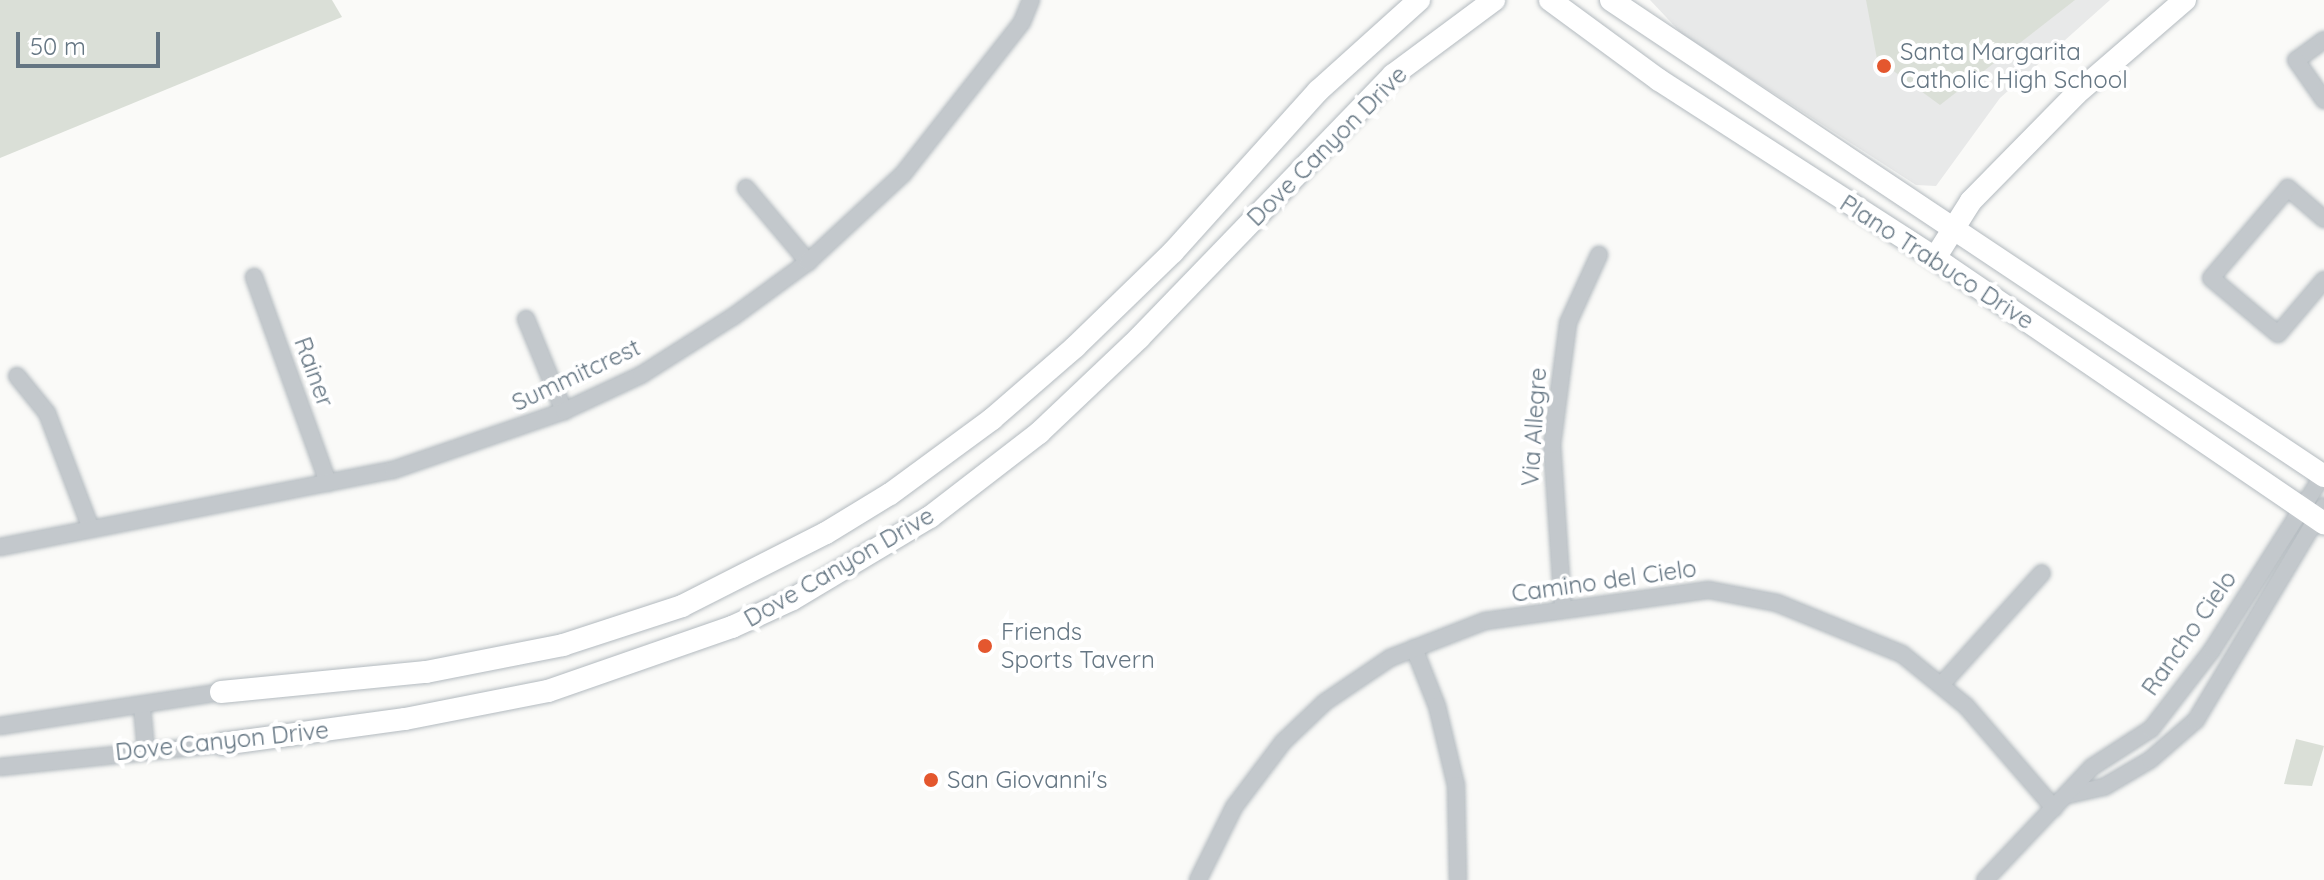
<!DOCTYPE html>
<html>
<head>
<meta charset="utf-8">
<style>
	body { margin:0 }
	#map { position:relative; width:2324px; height:880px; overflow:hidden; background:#fafaf8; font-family:Quicksand,sans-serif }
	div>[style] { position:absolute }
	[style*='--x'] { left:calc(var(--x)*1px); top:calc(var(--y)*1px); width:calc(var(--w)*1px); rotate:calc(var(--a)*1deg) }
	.built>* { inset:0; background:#e8e9e9 }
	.green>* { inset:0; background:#dadfd7 }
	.roads { filter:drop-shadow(0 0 2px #b3babf) drop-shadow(0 0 2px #b3babf) }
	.street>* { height:16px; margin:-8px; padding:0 8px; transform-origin:8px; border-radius:8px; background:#c3c8cc }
	.secondary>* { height:22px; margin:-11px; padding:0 11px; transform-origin:11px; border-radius:11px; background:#fff }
	.dots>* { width:22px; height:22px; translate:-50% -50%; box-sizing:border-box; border:4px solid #fff; border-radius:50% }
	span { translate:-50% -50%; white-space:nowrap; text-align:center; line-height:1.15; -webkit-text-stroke:8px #fff; paint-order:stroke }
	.poi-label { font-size:24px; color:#657683 }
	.left { translate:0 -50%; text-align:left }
	.street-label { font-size:24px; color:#657683 }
	.scale { position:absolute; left:16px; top:32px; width:144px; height:36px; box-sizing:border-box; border:4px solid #657683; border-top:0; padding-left:10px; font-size:24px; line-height:28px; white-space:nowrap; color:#657683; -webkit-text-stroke:6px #fff; paint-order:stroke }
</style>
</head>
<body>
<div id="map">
	<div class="built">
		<i style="clip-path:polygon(1650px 0,2110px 0,2000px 98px,1936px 186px,1916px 185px,1682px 34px)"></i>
	</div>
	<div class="green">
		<i style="clip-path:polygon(0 0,332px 0,342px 17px,0 158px)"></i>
		<i style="clip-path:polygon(1866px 0,2075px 0,1940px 105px,1877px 59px)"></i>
		<i style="clip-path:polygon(2296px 739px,2324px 746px,2312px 786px,2284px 784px)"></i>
	</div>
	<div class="roads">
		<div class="street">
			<i style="--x:2324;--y:40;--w:34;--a:144"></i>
			<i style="--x:2296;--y:60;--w:49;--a:55"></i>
			<i style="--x:746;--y:188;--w:97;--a:50"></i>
			<i style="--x:2324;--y:219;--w:48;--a:-139.3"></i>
			<i style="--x:2288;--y:188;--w:118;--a:130.5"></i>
			<i style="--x:2211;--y:278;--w:87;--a:39.9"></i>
			<i style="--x:2278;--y:334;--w:71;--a:-49.6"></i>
			<i style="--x:254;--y:277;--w:219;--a:70.2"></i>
			<i style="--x:526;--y:319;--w:100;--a:67.6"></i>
			<i style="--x:17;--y:376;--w:48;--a:51"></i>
			<i style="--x:47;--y:413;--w:124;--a:69.2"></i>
			<i style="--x:0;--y:547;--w:400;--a:-11.1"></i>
			<i style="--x:393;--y:470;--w:181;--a:-19"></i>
			<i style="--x:564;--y:411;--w:85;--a:-25.1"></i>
			<i style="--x:641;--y:375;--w:110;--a:-32.4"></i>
			<i style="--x:734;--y:316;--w:92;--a:-36.1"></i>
			<i style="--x:808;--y:262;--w:129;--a:-42.8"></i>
			<i style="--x:903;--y:174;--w:193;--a:-51.9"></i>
			<i style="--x:1022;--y:22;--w:24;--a:-68"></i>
			<i style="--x:1563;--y:609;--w:164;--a:-93.8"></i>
			<i style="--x:1552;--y:445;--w:123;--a:-82.5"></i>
			<i style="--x:1568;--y:323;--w:75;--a:-65.5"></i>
			<i style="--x:1414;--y:648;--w:62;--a:68.4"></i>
			<i style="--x:1437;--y:706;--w:81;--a:76.5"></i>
			<i style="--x:1456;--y:785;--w:95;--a:88.8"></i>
			<i style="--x:1942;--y:684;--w:149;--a:-48"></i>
			<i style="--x:142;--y:707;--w:43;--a:84.7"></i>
			<i style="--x:0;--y:726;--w:224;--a:-8.7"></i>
			<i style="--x:0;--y:767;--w:223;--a:-5.9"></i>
			<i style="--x:2068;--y:795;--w:37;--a:-13"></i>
			<i style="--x:2104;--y:787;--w:53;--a:-30.4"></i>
			<i style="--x:2150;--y:760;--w:61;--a:-41"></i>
			<i style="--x:2196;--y:720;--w:249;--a:-59.1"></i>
			<i style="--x:1198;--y:880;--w:81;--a:-63.7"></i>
			<i style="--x:1234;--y:807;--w:81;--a:-53"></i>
			<i style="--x:1283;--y:742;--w:58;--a:-43.6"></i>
			<i style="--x:1325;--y:702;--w:78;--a:-34.1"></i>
			<i style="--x:1390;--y:658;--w:102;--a:-21.3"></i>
			<i style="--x:1485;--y:621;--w:226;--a:-7.9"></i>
			<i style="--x:1709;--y:590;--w:69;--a:10.8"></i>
			<i style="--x:1777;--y:603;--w:135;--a:22.2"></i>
			<i style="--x:1902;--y:654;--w:82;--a:39.1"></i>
			<i style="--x:1966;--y:706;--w:135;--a:49.2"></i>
			<i style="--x:1985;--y:880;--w:156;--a:-46.6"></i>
			<i style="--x:2092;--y:767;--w:70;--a:-32.8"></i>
			<i style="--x:2151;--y:729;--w:100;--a:-52.3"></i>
			<i style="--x:2212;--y:650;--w:207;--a:-57.6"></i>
		</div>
		<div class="secondary">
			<i style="--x:1550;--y:0;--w:135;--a:36.3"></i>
			<i style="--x:1659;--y:80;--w:328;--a:32.8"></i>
			<i style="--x:1935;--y:258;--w:471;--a:34.3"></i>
			<i style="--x:1611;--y:0;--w:857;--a:33.73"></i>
			<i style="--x:1935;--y:258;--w:67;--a:-57.7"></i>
			<i style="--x:1971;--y:201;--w:150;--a:-45.5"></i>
			<i style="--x:2076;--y:94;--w:144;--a:-40.8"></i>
			<i style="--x:221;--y:692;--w:206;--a:-5.6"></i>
			<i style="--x:426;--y:672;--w:140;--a:-11.1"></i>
			<i style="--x:563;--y:645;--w:125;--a:-18.1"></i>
			<i style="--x:682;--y:606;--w:161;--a:-26.9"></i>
			<i style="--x:826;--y:533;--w:75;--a:-31.4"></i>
			<i style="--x:890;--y:494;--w:127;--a:-36.3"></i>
			<i style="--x:992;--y:419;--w:110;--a:-40.9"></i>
			<i style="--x:1075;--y:347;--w:136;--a:-44.1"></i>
			<i style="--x:1173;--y:252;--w:217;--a:-48"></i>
			<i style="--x:1318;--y:91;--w:136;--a:-42"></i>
			<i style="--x:222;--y:744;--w:185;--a:-7.8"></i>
			<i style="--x:405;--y:719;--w:146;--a:-11.1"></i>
			<i style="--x:548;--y:691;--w:195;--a:-19.2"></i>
			<i style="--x:732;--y:627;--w:67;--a:-24.7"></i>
			<i style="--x:793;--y:599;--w:160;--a:-30.9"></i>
			<i style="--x:930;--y:517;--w:138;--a:-37.6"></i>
			<i style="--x:1039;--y:433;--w:138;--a:-43.5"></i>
			<i style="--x:1139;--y:338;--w:366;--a:-46"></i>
			<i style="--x:1393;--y:75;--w:126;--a:-36.6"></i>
		</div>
	</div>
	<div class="dots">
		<i style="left:1884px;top:66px;background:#e4572e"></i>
		<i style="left:985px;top:646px;background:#e4572e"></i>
		<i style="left:931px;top:780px;background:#e4572e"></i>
	</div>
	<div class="poi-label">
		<span class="left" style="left:1900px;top:66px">Santa Margarita<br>Catholic High School</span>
		<span class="left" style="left:1001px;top:646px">Friends<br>Sports Tavern</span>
		<span class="left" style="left:947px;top:780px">San Giovanni's</span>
	</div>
	<div class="street-label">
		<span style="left:1327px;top:146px;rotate:-45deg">Dove Canyon Drive</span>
		<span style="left:1937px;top:262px;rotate:33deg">Plano Trabuco Drive</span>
		<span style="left:314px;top:372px;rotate:70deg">Rainer</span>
		<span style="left:576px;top:375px;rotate:-25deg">Summitcrest</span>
		<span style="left:1534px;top:427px;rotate:-86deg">Via Allegre</span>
		<span style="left:839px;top:567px;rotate:-30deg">Dove Canyon Drive</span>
		<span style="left:1604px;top:581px;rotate:-8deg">Camino del Cielo</span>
		<span style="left:2189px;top:633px;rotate:-55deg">Rancho Cielo</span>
		<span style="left:222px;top:741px;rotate:-6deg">Dove Canyon Drive</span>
	</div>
	<div class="scale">50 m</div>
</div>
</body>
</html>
